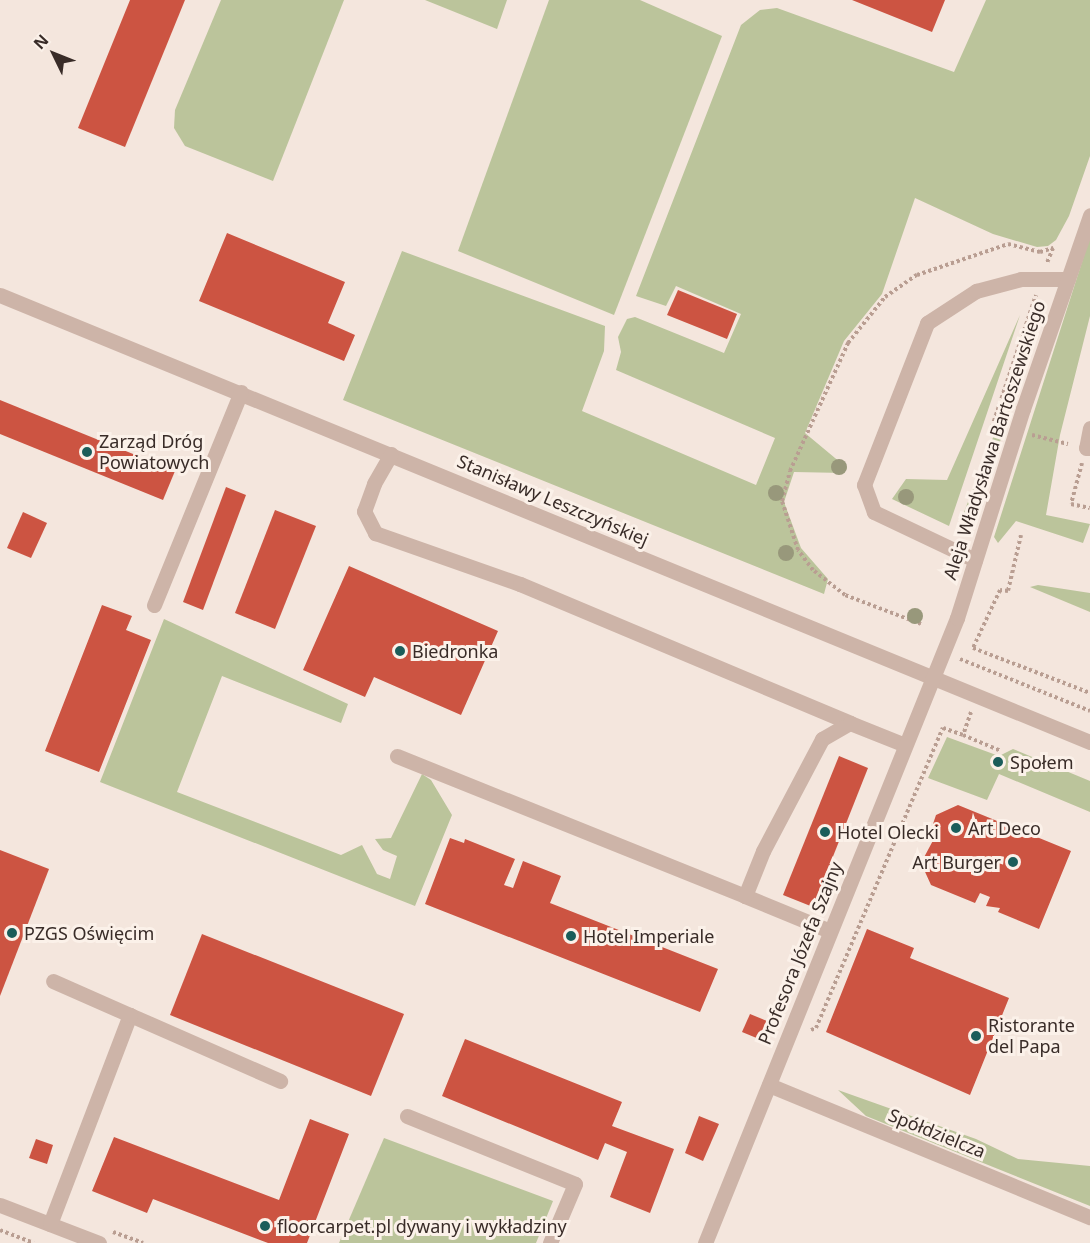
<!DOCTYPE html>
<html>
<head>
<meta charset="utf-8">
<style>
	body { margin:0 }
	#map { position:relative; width:1090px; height:1243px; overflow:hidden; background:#f4e6dd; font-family:"Noto Sans",sans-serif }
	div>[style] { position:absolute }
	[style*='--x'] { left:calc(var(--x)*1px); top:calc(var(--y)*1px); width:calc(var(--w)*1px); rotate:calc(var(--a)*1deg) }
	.green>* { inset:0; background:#bbc49b }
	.building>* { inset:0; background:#cc5442 }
	.path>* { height:4px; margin-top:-2px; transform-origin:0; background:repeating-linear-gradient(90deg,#b99e92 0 3px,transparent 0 6px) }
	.minor>* { height:15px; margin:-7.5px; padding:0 7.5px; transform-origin:7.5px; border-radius:7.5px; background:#cdb4a8 }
	.trees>* { width:16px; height:16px; margin:-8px; border-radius:50%; background:#98987b }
	.dots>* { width:16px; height:16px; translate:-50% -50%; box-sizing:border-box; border:3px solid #fbf1e9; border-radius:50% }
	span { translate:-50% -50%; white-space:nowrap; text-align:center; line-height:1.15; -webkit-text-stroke:6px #fbf1e9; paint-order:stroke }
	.street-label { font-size:18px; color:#392c28 }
	.poi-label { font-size:18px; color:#392c28 }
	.left { translate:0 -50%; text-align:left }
	.right { translate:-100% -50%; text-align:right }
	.north { position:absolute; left:24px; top:24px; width:60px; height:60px; -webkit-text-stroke:4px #fbf1e9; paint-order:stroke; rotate:313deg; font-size:16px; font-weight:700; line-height:24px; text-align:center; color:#392c28 }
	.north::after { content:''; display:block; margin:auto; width:21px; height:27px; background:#392c28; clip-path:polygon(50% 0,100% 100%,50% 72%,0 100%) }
</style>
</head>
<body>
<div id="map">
	<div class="green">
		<i style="clip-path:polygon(221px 0,344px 0,273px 181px,185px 146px,174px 128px,175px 110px)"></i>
		<i style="clip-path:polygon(425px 0,507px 0,497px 29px)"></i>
		<i style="clip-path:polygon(549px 0,640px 0,722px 36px,614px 315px,458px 251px)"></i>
		<i style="clip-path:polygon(986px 0,1090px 0,1090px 156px,1069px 216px,1056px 240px,1048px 246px,1037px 247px,993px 234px,915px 198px,882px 294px,844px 341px,805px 433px,847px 468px,844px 473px,794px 472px,784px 502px,801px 548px,828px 579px,824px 594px,343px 400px,402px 251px,605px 326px,604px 351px,582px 411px,756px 485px,775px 438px,616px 370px,621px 352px,618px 337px,627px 319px,635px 317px,724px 353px,741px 314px,676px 286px,666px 306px,636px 296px,741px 25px,760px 10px,777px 8px,954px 72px)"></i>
		<i style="clip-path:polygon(1090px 237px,1090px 316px,1060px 435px,1046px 515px,1090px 524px,1083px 543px,1016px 521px,998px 543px,994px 537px)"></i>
		<i style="clip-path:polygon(1020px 315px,949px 526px,892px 499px,906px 479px,947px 480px)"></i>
		<i style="clip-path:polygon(1006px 404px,1012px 404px,980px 505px,961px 520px)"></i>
		<i style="clip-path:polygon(1038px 585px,1090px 593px,1090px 612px,1030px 587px)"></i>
		<i style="clip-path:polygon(164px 619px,348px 704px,341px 723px,222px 676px,177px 792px,341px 855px,362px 845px,377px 874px,390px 879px,397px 856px,383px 850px,375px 839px,391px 838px,422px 774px,431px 780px,452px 815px,415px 906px,100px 782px)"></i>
		<i style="clip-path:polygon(947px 737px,999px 756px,1013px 749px,1090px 781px,1090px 812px,999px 774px,987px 800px,928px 778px)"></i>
		<i style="clip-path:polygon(838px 1090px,976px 1139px,1018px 1159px,1090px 1166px,1090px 1206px,866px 1116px)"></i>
		<i style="clip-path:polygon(384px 1138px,553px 1201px,536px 1243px,339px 1243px)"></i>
	</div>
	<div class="building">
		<i style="clip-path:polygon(130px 0,185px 0,125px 147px,78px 128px)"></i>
		<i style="clip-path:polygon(852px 0,945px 0,932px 32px)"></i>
		<i style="clip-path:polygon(227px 233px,345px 282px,328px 323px,355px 335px,344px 361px,199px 301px)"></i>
		<i style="clip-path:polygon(678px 290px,737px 314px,727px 339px,667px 315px)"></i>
		<i style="clip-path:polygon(0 400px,175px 471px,163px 500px,0 434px)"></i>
		<i style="clip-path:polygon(226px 487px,246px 495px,203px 610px,183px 602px)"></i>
		<i style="clip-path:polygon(275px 510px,316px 526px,275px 629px,235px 613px)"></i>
		<i style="clip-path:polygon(23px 512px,47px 523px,31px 558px,7px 548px)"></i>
		<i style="clip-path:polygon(349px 566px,498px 631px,461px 715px,374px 677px,365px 697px,303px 670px)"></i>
		<i style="clip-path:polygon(102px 605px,132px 616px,126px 630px,151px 640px,99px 772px,45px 751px)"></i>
		<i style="clip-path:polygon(839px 756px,868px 768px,813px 907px,783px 895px)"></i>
		<i style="clip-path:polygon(958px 805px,1071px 851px,1039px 929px,998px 912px,1000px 908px,986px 906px,990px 897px,980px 893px,975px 903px,931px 885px,921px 863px,937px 833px,933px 824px,936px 815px)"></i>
		<i style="clip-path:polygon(450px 838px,464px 843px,465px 839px,515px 859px,504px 885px,513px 888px,523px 861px,561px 876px,550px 903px,718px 969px,700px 1012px,425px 904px)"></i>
		<i style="clip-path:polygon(0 850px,49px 869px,0 996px)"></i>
		<i style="clip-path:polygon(867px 929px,914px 948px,910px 958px,1009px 998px,970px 1095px,826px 1032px)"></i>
		<i style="clip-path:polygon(202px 934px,404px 1014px,371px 1096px,170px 1015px)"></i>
		<i style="clip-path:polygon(750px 1014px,767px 1021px,759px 1039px,742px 1032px)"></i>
		<i style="clip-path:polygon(465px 1039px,622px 1102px,612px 1126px,674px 1149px,650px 1213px,610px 1197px,627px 1152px,605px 1143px,598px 1160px,442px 1096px)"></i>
		<i style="clip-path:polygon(699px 1116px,719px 1124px,703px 1161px,685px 1153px)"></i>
		<i style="clip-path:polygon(310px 1119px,349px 1134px,307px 1243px,268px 1243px,153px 1199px,147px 1213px,92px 1191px,114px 1137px,279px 1200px)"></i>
		<i style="clip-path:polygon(36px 1139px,53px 1145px,47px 1164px,29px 1158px)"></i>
	</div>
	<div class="path">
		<i style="--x:998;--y:428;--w:6;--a:-171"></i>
		<i style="--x:992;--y:427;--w:139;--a:-71.6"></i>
		<i style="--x:1032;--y:435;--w:37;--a:14"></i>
		<i style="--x:1082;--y:463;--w:42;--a:105"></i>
		<i style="--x:1071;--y:504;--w:19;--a:12"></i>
		<i style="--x:1021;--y:535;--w:57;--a:103.1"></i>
		<i style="--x:1008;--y:591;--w:8;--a:-173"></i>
		<i style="--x:1000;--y:590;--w:64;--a:115"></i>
		<i style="--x:973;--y:648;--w:125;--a:21"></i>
		<i style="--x:921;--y:624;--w:81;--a:-159.1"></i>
		<i style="--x:845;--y:595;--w:41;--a:-142"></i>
		<i style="--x:813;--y:570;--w:25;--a:-127"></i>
		<i style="--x:798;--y:550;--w:52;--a:-108.1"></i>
		<i style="--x:782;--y:501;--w:31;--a:-75"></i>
		<i style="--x:790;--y:471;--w:141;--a:-65.6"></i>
		<i style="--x:848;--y:343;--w:59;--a:-51.2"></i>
		<i style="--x:885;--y:297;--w:39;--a:-35"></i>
		<i style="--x:917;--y:275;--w:96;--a:-18.8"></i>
		<i style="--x:1008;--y:244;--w:33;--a:14"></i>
		<i style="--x:1040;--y:252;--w:14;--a:-17"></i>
		<i style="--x:1053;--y:248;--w:16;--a:112"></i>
		<i style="--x:960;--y:659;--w:140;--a:21.8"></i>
		<i style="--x:971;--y:712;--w:24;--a:109"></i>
		<i style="--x:963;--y:735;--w:41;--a:22.8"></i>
		<i style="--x:811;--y:1030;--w:5;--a:-22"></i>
		<i style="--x:816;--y:1028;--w:326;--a:-67.1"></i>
		<i style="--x:943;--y:728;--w:21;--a:19"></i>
		<i style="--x:0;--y:1230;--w:36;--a:21"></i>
		<i style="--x:113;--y:1232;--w:32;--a:20"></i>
	</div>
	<div class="minor">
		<i style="--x:0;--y:295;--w:1178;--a:22.3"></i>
		<i style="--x:1090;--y:428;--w:20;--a:101"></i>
		<i style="--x:1086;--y:448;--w:4;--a:0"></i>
		<i style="--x:391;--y:454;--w:34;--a:120"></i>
		<i style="--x:374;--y:484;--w:29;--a:110"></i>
		<i style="--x:364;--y:511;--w:25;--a:63"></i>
		<i style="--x:375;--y:533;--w:154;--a:19.4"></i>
		<i style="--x:520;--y:584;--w:358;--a:22.8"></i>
		<i style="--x:975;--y:560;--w:112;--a:-154.6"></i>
		<i style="--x:874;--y:512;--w:29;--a:-110"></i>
		<i style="--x:864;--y:485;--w:174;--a:-68.7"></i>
		<i style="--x:927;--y:323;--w:59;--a:-33.1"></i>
		<i style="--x:976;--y:291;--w:47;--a:-14.9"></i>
		<i style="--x:1021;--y:279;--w:47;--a:0"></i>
		<i style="--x:154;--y:605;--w:230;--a:-67.8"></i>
		<i style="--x:397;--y:756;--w:375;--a:21.9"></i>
		<i style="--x:830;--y:931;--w:92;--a:-157.6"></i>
		<i style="--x:745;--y:896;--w:48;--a:-68.2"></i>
		<i style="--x:763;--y:851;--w:127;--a:-62.2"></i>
		<i style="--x:822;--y:739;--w:32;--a:-30"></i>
		<i style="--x:850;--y:723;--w:59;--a:21.8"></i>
		<i style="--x:130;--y:1015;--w:164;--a:23.7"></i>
		<i style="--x:769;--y:1085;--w:347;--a:22.4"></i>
		<i style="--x:407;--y:1116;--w:181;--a:22"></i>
		<i style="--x:575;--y:1184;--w:64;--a:113"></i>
		<i style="--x:0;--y:1205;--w:106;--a:21"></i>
		<i style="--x:50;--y:1224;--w:224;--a:-69.1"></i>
		<i style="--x:130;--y:1015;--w:84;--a:-156.2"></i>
		<i style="--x:705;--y:1243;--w:674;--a:-68.04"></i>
		<i style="--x:957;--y:618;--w:219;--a:-72.5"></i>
		<i style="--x:1023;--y:409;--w:205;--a:-70.9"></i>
	</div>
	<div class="trees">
		<i style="left:839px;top:467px"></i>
		<i style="left:776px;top:493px"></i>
		<i style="left:906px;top:497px"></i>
		<i style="left:786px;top:553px"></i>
		<i style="left:915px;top:616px"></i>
	</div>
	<div class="dots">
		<i style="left:87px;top:452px;background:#1b5d5a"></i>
		<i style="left:400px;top:651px;background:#1b5d5a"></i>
		<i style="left:998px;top:762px;background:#1b5d5a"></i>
		<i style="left:956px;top:828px;background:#1b5d5a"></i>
		<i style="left:825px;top:832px;background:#1b5d5a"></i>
		<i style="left:1013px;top:862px;background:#1b5d5a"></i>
		<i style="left:12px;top:933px;background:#1b5d5a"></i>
		<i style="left:571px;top:936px;background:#1b5d5a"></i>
		<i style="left:976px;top:1036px;background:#1b5d5a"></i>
		<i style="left:265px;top:1226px;background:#1b5d5a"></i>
	</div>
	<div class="street-label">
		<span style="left:994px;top:440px;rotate:-72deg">Aleja Władysława Bartoszewskiego</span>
		<span style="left:553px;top:500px;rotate:23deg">Stanisławy Leszczyńskiej</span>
		<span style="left:800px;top:953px;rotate:-68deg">Profesora Józefa Szajny</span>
		<span style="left:937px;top:1133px;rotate:22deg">Spółdzielcza</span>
	</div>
	<div class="poi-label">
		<span class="left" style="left:99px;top:452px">Zarząd Dróg<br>Powiatowych</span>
		<span class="left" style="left:412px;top:651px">Biedronka</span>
		<span class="left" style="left:1010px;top:762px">Społem</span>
		<span class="left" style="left:968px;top:828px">Art Deco</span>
		<span class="left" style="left:837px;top:832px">Hotel Olecki</span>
		<span class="right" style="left:1001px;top:862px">Art Burger</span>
		<span class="left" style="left:24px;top:933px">PZGS Oświęcim</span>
		<span class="left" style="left:583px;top:936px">Hotel Imperiale</span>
		<span class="left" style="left:988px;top:1036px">Ristorante<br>del Papa</span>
		<span class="left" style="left:277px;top:1226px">floorcarpet.pl dywany i wykładziny</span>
	</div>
	<div class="north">N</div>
</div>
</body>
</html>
